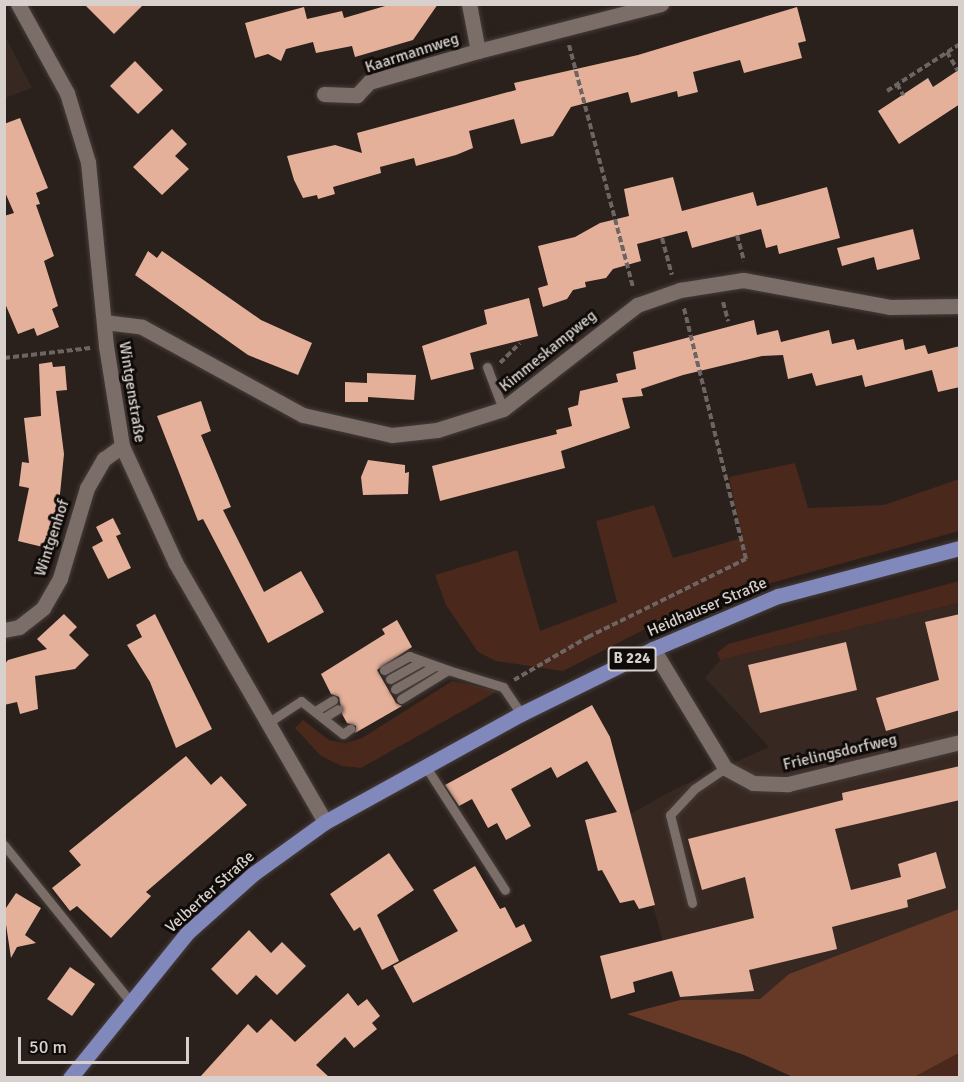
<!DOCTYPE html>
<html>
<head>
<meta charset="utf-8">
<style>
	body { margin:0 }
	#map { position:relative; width:964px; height:1082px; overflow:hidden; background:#2a201c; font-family:Signika,sans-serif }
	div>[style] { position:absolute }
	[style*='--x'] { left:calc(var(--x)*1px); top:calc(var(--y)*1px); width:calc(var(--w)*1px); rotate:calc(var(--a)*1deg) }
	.built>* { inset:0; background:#382822 }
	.green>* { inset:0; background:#4a281b }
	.forest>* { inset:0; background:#673a28 }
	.building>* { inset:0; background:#e5b09a }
	.path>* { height:4px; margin-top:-2px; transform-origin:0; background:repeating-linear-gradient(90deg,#6e6562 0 6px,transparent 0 9px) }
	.roads { filter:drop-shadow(0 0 2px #463d3a) drop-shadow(0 0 2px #463d3a) }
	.lane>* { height:9px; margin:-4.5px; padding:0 4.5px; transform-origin:4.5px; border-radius:4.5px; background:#7b6e69 }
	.street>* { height:15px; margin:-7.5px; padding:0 7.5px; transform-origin:7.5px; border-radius:7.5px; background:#7b6e69 }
	.primary>* { height:15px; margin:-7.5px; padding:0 7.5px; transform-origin:7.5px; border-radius:7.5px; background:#8188bc }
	span { translate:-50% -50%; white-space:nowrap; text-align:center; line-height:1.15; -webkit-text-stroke:6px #0f0b09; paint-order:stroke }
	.shield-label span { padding:2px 4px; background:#0f0b09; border:2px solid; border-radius:4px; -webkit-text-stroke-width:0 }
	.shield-label { font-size:15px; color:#d7d0cd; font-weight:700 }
	.street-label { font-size:16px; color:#d7d0cd }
	.frame { position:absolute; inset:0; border:6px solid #d7d0cd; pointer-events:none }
	.scale { position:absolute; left:18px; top:1037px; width:171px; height:27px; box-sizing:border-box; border:3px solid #d7d0cd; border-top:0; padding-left:8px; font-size:18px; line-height:21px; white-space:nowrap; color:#d7d0cd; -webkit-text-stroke:4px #0f0b09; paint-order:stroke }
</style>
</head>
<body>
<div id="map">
	<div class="built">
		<i style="clip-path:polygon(4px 34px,32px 88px,5px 98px,4px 98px)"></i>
		<i style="clip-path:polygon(959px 603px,959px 909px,789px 974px,760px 999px,680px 1000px,627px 816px,675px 789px,769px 747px,705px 678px,720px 660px)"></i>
	</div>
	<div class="green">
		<i style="clip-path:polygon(795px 463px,808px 508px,884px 505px,959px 479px,959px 531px,738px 592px,665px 619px,563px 671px,496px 661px,478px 652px,446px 605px,435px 575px,517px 550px,540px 631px,617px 602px,596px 521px,654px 505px,673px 558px,742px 538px,729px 477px)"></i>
		<i style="clip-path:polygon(959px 581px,959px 603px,720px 660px,717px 653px,728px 644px)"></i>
		<i style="clip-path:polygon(452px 681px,498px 691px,361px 768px,342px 766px,321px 756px,295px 728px,303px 720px,329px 740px,345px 743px,362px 738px)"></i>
		<i style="clip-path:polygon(959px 1053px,959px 1077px,914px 1077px)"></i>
	</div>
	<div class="forest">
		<i style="clip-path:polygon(959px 909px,959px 1053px,914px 1077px,793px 1077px,744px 1055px,627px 1014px,680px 1000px,760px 999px,789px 974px)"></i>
	</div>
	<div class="building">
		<i style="clip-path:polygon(84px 4px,144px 4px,114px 34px)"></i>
		<i style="clip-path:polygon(392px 4px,438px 4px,413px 40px,355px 57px,352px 46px,316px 53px,313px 42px,286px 49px,281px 61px,268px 54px,255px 58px,245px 23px,304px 7px,307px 19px,342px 11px,344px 18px)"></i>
		<i style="clip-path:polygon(797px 7px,806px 41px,798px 43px,802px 58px,744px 73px,740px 60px,693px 72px,698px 92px,678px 97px,677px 91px,631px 103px,628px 92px,571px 107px,553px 136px,521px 144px,514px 119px,469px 131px,473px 148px,456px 155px,416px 166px,414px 158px,380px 167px,381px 173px,333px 187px,335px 194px,318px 199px,317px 195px,303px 198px,294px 180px,287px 156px,335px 145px,362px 153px,357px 133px,516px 90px,514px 83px,638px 55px)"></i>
		<i style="clip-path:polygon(135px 61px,163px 90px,138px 114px,110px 86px)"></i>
		<i style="clip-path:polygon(960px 69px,960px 104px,899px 144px,878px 111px,928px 78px,933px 87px)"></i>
		<i style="clip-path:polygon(20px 118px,48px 188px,36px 193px,40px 204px,36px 205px,54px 256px,44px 261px,58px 306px,52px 309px,59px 327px,37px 336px,34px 328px,18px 334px,4px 301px,4px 216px,14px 213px,4px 190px,4px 124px)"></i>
		<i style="clip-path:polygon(172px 129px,187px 144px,175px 156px,189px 169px,162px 195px,133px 167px)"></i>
		<i style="clip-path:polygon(673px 177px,682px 211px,753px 192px,757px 206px,827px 187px,840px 238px,779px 254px,777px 245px,766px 248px,761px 229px,692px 248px,687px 231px,637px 244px,641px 261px,613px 269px,606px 278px,585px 282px,586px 287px,573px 290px,567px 299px,543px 307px,538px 288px,548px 285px,538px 246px,575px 237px,600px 223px,629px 216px,624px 189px)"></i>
		<i style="clip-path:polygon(913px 229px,920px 259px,877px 270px,874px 257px,842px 266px,837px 248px)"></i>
		<i style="clip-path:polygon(148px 251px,157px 258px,162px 251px,261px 320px,312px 343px,298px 375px,248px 355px,135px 275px)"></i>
		<i style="clip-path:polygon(529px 298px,538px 336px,470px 353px,474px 369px,431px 380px,422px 346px,487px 324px,484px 310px)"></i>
		<i style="clip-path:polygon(754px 320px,757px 335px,778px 330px,781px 342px,829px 330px,832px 344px,854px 339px,857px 350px,903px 339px,905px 350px,925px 345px,928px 354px,960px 346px,960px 387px,938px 392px,932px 370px,865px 387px,862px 375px,816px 386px,812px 373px,788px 379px,783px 355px,762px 356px,683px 375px,641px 389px,643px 396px,622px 398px,630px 428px,561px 451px,565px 468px,440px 501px,432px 466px,557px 434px,556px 430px,572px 426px,568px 408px,578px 405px,580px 391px,618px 382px,616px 374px,636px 369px,633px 352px)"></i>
		<i style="clip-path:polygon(52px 362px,53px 367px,65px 366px,67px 390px,56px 391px,64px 454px,60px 494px,47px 548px,18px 541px,29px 488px,19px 486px,22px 462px,29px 463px,24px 418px,41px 416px,39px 364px)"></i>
		<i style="clip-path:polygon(367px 373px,416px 375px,414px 400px,368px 397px,368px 402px,345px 402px,345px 382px,367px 383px)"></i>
		<i style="clip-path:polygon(201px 401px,211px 431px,201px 435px,231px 507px,223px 510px,264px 592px,301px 571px,324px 612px,268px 643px,203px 519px,198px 521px,157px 416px)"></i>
		<i style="clip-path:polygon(368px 460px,405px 465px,405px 473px,409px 472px,408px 494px,363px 495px,361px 477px)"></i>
		<i style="clip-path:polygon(113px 518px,121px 534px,116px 536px,131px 568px,108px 579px,92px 547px,103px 541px,96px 527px)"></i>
		<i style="clip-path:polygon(64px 614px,77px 627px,69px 635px,89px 655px,75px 669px,35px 676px,38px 709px,20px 714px,17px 702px,4px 705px,4px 665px,8px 660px,47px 649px,37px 639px)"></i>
		<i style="clip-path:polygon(155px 614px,212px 729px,176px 748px,150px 682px,127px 645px,142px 637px,136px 625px)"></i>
		<i style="clip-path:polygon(960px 614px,960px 710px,886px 731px,876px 698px,939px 680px,925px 622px)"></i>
		<i style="clip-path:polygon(397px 620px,412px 647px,377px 670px,396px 703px,402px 706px,355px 733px,356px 726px,347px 723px,342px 714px,339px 697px,331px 694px,321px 674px,385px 634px,382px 629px)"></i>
		<i style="clip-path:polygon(846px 642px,857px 690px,760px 713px,748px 665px)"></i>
		<i style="clip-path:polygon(592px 705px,610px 737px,655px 905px,639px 909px,634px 900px,620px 903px,602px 870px,598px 871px,585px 820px,617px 812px,587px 761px,557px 778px,551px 767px,511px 789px,531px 826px,506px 840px,497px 823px,488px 828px,472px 799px,459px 806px,445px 785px)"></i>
		<i style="clip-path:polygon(186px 756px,211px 785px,221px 776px,247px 805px,146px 892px,151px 896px,111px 938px,77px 906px,70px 911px,52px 888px,81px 865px,69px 851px)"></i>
		<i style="clip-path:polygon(960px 766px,960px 800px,835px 829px,851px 890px,901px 877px,898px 864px,936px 852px,946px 888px,907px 900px,908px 907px,832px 927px,837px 949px,749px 970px,754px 991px,680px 997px,672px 971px,633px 982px,635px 992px,611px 999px,600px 956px,754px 918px,745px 877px,702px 890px,688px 839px,843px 800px,842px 793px)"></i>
		<i style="clip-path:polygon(389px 853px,414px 890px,377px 915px,399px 961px,382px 970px,360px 927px,354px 931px,330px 894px)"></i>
		<i style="clip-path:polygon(475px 866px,500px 909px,505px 907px,516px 928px,524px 924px,532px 941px,413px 1003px,393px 966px,458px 931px,433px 890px)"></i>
		<i style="clip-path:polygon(16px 893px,41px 908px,25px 935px,36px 943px,17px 947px,11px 958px,4px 911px)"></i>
		<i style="clip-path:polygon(249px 930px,271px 953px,282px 942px,306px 966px,277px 995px,256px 975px,237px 995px,211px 969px)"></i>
		<i style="clip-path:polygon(70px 967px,95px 984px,72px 1016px,47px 999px)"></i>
		<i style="clip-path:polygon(348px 993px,358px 1006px,367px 999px,380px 1016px,372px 1023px,377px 1029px,354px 1048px,345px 1037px,316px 1065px,329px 1077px,200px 1077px,248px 1024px,257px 1033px,271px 1019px,295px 1042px)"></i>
	</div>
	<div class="path">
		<i style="--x:569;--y:45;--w:251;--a:75.2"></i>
		<i style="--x:947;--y:52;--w:22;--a:60"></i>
		<i style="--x:897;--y:84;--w:13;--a:61"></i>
		<i style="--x:887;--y:91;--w:87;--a:-32.8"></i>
		<i style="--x:737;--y:235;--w:27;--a:75"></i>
		<i style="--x:662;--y:238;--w:38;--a:75"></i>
		<i style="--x:723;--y:302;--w:20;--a:75"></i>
		<i style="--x:4;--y:358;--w:87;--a:-6.6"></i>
		<i style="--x:500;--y:363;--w:28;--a:-45"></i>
		<i style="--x:514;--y:680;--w:86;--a:-30.2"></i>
		<i style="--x:588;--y:637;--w:176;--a:-26.3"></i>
		<i style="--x:746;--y:559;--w:259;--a:-103.9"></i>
	</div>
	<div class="roads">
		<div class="lane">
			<i style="--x:487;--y:367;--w:45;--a:69.1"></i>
			<i style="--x:384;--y:670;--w:29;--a:-29"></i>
			<i style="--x:409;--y:656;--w:41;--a:19.7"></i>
			<i style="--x:390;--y:679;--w:37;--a:-29"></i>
			<i style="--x:395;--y:689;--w:46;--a:-29.9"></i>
			<i style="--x:401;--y:699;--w:55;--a:-31.7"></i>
			<i style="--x:448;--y:670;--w:58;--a:17.2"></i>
			<i style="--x:503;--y:687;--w:32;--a:56"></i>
			<i style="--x:315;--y:711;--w:21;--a:-31"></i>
			<i style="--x:323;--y:718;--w:17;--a:-31"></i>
			<i style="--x:266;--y:724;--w:42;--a:-33.3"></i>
			<i style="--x:301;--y:701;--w:53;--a:38.2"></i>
			<i style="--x:343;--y:734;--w:9;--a:-36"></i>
			<i style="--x:426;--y:767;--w:146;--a:57.3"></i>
			<i style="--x:4;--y:845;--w:199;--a:51.1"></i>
			<i style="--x:692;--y:903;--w:91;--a:-104"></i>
			<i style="--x:670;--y:815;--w:35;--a:-47"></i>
			<i style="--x:694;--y:789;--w:37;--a:-34"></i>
		</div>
		<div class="street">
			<i style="--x:18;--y:4;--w:102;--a:61.2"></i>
			<i style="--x:67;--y:93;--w:72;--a:73.1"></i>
			<i style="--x:88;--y:162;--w:185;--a:84.4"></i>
			<i style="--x:106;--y:346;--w:101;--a:80.9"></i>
			<i style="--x:122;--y:446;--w:128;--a:65.4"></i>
			<i style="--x:175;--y:562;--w:300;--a:60"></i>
			<i style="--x:469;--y:4;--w:48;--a:79.2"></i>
			<i style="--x:478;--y:51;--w:189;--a:-14.4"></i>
			<i style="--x:324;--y:94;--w:33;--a:2"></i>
			<i style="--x:357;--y:95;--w:18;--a:-47"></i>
			<i style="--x:369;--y:82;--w:113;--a:-15.9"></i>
			<i style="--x:104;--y:322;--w:38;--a:7"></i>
			<i style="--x:142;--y:327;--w:183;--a:28.7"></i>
			<i style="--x:303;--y:415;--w:91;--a:12.7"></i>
			<i style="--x:392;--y:435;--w:45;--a:-6.3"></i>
			<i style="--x:437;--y:430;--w:69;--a:-17.7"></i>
			<i style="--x:503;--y:409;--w:170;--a:-37.8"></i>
			<i style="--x:637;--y:305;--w:46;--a:-19.2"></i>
			<i style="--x:680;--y:290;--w:64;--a:-9"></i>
			<i style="--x:743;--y:280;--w:149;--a:10.4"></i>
			<i style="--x:890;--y:307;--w:70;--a:-0.8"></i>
			<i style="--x:4;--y:630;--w:15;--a:-11"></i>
			<i style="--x:19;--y:627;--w:31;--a:-38"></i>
			<i style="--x:43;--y:608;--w:34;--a:-60"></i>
			<i style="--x:60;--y:578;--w:94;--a:-73.3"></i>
			<i style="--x:87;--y:488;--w:34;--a:-60"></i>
			<i style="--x:104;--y:459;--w:22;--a:-36"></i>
			<i style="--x:653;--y:649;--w:139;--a:58.8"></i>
			<i style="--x:725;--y:768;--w:32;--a:28"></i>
			<i style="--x:753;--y:783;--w:35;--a:2"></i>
			<i style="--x:788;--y:784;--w:177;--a:-13.7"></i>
		</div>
		<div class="primary">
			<i style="--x:70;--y:1078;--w:186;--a:-51.1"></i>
			<i style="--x:187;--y:933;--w:89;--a:-41.8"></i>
			<i style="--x:253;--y:874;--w:89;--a:-35.8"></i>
			<i style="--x:325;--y:822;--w:224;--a:-28.9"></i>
			<i style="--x:521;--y:714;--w:147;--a:-26.2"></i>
			<i style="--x:653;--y:649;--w:136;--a:-23"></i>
			<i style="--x:778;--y:596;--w:188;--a:-14.8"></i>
		</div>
	</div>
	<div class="shield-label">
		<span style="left:632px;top:659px">B 224</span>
	</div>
	<div class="street-label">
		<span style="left:412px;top:53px;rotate:-18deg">Kaarmannweg</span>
		<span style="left:548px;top:351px;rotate:-39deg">Kimmeskampweg</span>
		<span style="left:132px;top:392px;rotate:81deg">Wintgenstraße</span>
		<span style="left:52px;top:538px;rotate:-72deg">Wintgenhof</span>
		<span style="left:707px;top:607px;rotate:-23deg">Heidhauser Straße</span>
		<span style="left:840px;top:752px;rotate:-13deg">Frielingsdorfweg</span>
		<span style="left:210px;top:892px;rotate:-42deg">Velberter Straße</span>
	</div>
	<div class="frame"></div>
	<div class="scale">50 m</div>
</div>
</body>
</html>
